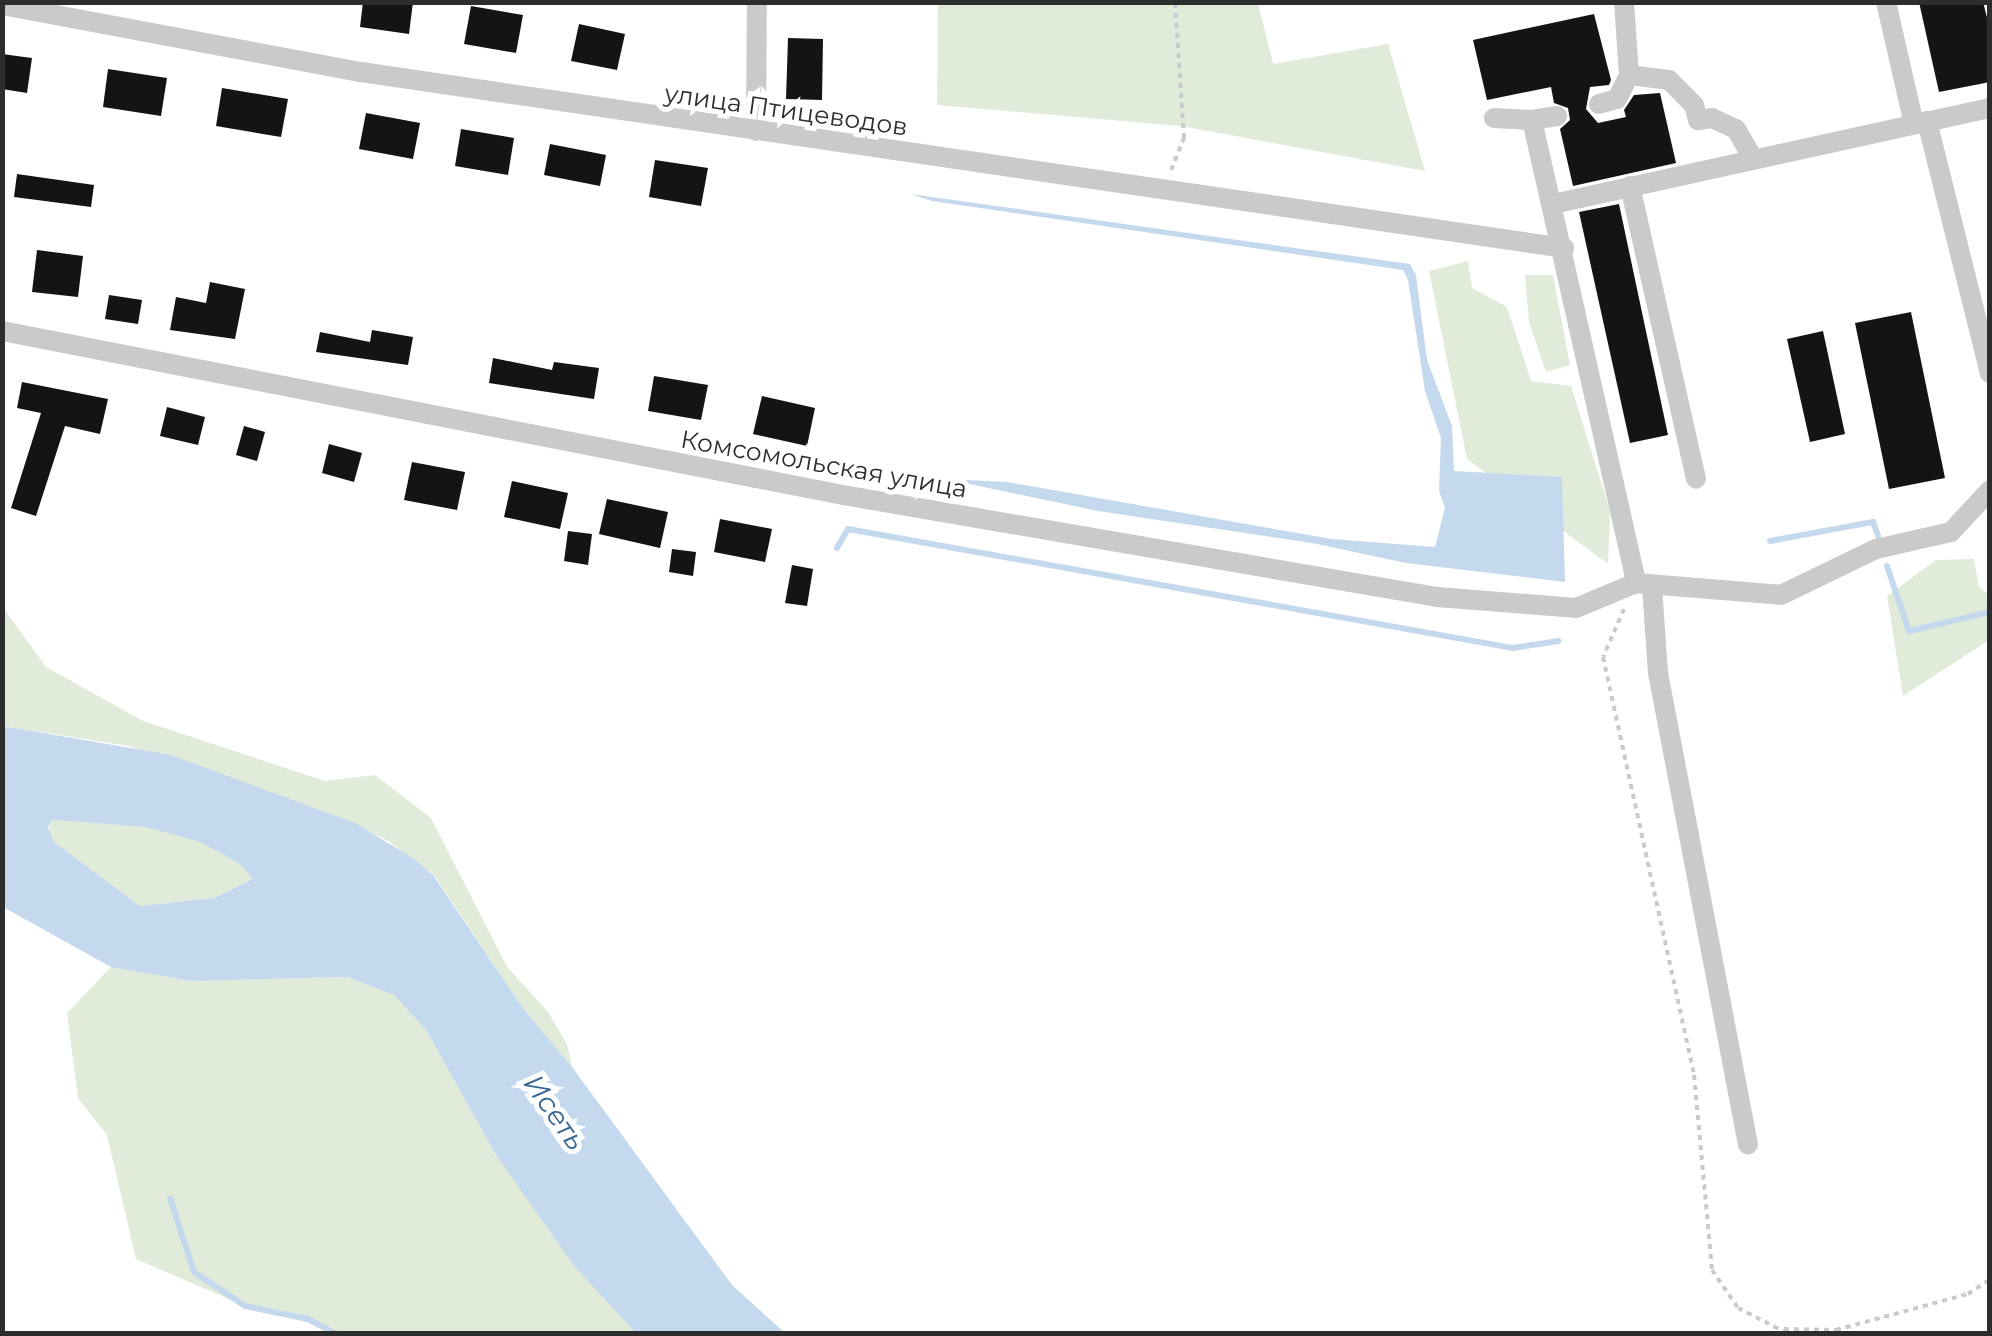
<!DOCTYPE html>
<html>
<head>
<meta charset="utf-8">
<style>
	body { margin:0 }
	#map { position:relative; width:1992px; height:1336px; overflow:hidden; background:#fff; font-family:Montserrat,sans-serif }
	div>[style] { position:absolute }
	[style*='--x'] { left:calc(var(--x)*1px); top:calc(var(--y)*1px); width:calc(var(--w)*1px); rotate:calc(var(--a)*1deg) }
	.green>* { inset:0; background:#e1ebd9 }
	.water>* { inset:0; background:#c4d9ed }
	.stream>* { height:6px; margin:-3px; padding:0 3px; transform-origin:3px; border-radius:3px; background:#c4d9ed }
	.building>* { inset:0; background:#141414 }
	.path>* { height:4px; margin-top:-2px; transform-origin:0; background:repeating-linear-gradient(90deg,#cacaca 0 5px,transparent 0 10px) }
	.minor>* { height:20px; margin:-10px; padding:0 10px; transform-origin:10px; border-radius:10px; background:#cacaca }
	span { translate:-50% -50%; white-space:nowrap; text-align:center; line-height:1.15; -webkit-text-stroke:10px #fff; paint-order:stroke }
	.street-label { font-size:25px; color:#2d2d2d }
	.water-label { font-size:28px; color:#376693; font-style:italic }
	.frame { position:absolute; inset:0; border:5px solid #2d2d2d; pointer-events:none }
</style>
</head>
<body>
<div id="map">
	<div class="green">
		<i style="clip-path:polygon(938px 3px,1258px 3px,1273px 64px,1388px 44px,1425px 171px,1181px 126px,937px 105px)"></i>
		<i style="clip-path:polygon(1468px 261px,1472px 288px,1507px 307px,1531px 381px,1571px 386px,1610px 511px,1608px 564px,1467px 459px,1429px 271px)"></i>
		<i style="clip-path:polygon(1525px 275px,1553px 275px,1570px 365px,1546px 372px,1529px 322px)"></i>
		<i style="clip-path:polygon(1974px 559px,1979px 587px,1989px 595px,1989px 640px,1903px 696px,1887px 596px,1936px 560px)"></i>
		<i style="clip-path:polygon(2px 606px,46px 667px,143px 721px,325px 781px,375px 775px,431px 818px,507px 967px,548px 1012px,567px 1044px,572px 1067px,523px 1008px,434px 875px,387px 840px,309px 806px,129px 746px,3px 726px)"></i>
		<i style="clip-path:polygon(52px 820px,147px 827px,200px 842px,240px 864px,253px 879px,214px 898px,140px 906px,54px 842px,48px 831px)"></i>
		<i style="clip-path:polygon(111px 967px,190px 981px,347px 977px,394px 995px,426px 1030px,496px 1155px,636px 1333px,336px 1333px,308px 1319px,245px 1306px,136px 1259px,107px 1135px,78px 1098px,67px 1013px)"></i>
	</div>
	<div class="water">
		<i style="clip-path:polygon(910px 194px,1410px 264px,1416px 275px,1427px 360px,1452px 426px,1454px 471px,1562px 477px,1565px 582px,1406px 563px,1312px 543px,1098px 511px,946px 479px,1007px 482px,1332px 539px,1435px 547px,1445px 508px,1439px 491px,1441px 438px,1425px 391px,1408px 280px,1403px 270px,932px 201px)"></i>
		<i style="clip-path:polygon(evenodd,3px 726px,171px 755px,355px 823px,413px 858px,433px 875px,523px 1008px,572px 1067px,732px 1285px,785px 1333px,636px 1333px,574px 1266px,496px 1155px,426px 1030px,394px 995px,347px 977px,190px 981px,111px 967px,3px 907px,3px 726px,52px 820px,146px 827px,200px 842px,240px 864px,253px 879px,214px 898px,140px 906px,54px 842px,48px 828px,52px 820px)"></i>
	</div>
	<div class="stream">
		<i style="--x:1770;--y:541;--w:105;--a:-10.5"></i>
		<i style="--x:1873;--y:522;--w:15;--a:70"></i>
		<i style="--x:837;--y:548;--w:22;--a:-60"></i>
		<i style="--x:848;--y:529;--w:676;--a:10.15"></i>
		<i style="--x:1513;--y:648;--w:46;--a:-8.8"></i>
		<i style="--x:1887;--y:566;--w:69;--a:71.3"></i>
		<i style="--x:1909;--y:631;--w:83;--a:-13.2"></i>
		<i style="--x:170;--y:1198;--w:78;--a:72"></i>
		<i style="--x:194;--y:1272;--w:61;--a:33.7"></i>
		<i style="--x:245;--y:1306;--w:64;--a:11.7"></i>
		<i style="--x:308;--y:1319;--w:32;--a:28"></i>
	</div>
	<div class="building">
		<i style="clip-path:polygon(363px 2px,413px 2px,409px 34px,360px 27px)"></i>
		<i style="clip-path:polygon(1919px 2px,1983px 2px,1990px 29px,1990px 82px,1939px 92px)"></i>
		<i style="clip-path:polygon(471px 6px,523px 15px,516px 53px,464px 44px)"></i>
		<i style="clip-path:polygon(1594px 14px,1611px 80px,1609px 85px,1590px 87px,1586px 109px,1598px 123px,1626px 117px,1624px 110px,1634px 95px,1660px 93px,1676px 163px,1573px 186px,1560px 129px,1570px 120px,1568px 108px,1554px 103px,1551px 87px,1487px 100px,1473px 40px)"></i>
		<i style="clip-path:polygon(579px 24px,625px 34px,617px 70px,571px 61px)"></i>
		<i style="clip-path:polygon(788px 38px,823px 39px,822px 100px,786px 99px)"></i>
		<i style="clip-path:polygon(2px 54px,32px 58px,27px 93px,2px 89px)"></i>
		<i style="clip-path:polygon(108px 69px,167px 78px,161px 116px,103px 107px)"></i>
		<i style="clip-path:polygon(222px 88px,288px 99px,281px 137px,216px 126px)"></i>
		<i style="clip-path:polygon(366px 113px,420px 123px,413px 159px,359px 149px)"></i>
		<i style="clip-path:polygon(461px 129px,514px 138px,508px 175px,455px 166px)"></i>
		<i style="clip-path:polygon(550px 144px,606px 155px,600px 186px,544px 175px)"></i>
		<i style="clip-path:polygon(655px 160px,708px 168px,701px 206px,649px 197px)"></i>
		<i style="clip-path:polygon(17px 174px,94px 185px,91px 207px,14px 197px)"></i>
		<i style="clip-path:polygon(1619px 204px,1668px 435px,1630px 443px,1579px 212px)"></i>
		<i style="clip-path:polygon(37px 250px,83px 256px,78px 297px,32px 292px)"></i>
		<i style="clip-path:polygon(210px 282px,245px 289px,235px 339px,170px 330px,176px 297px,206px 303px)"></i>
		<i style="clip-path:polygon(109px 295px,142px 300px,138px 324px,105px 319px)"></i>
		<i style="clip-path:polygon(1911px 312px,1945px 478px,1889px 489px,1855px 323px)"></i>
		<i style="clip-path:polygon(372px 330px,413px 337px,408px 365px,316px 352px,320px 332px,370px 342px)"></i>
		<i style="clip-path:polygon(1823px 331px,1845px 434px,1810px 442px,1787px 339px)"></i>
		<i style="clip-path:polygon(493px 358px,552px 370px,554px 362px,599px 368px,594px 399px,489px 383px)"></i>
		<i style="clip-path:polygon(654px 376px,708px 385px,701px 420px,648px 411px)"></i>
		<i style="clip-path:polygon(22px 382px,108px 399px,100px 434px,65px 426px,36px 516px,11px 508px,41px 413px,17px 408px)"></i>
		<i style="clip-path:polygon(762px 396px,815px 408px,807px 446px,753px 434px)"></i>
		<i style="clip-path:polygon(167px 407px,205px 417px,198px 445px,160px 436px)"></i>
		<i style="clip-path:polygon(244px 426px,265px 432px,257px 461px,236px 455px)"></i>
		<i style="clip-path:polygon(329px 444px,362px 453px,354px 482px,322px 473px)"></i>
		<i style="clip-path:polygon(412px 462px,465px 472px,457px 510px,404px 500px)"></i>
		<i style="clip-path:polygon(512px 481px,568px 493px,560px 529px,504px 517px)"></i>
		<i style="clip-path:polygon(607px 499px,668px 512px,660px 548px,599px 534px)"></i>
		<i style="clip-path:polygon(720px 519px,772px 529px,765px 562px,714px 552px)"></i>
		<i style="clip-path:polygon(568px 531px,592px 534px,588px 565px,564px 561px)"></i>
		<i style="clip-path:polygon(672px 549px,696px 552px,693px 576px,669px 572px)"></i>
		<i style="clip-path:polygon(792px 565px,813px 569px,807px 606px,785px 603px)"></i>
	</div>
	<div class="path">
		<i style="--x:1171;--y:170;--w:35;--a:-68"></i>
		<i style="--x:1184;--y:138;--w:136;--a:-93.8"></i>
		<i style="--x:1624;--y:609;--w:52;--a:113.6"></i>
		<i style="--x:1603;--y:657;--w:428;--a:77.7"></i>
		<i style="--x:1694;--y:1075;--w:196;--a:84.7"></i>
		<i style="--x:1712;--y:1270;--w:46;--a:55.6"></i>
		<i style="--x:1738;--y:1308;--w:57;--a:27"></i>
		<i style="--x:1784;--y:1329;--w:52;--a:1.1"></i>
		<i style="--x:1836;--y:1330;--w:137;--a:-15.3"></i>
		<i style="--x:1968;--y:1294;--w:27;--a:-34"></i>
	</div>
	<div class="minor">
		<i style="--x:1624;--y:2;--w:73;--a:86.1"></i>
		<i style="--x:1629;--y:75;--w:40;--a:7.1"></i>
		<i style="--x:1669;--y:80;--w:35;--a:45"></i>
		<i style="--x:1694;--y:105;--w:16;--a:75"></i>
		<i style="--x:1698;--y:120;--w:14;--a:-8"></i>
		<i style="--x:1712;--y:118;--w:26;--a:25"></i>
		<i style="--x:1736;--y:129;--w:32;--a:60"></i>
		<i style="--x:1886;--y:2;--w:125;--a:77.1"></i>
		<i style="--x:2;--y:5;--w:365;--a:10.6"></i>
		<i style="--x:361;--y:72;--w:1216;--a:8.32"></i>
		<i style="--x:1599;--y:104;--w:19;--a:-16"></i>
		<i style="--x:1617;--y:99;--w:27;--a:-63"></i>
		<i style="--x:1557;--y:116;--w:25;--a:171"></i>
		<i style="--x:1532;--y:120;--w:475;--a:77.3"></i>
		<i style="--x:1636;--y:583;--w:145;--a:4.7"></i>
		<i style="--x:1781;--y:595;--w:106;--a:-25.8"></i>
		<i style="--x:1876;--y:549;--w:77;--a:-12.8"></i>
		<i style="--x:1951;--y:532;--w:57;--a:-47.1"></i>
		<i style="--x:1494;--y:118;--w:38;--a:3"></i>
		<i style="--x:1927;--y:121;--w:260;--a:76"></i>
		<i style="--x:756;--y:131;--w:129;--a:-89.6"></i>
		<i style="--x:1630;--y:186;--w:300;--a:77.3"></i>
		<i style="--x:1553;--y:204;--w:447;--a:-12.4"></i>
		<i style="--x:2;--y:331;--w:857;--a:11.03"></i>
		<i style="--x:843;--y:495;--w:603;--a:9.74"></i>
		<i style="--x:1437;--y:597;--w:139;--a:4.5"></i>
		<i style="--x:1576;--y:608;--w:65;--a:-22.6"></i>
		<i style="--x:1652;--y:587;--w:86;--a:86"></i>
		<i style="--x:1658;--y:673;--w:480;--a:79.2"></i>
	</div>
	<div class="street-label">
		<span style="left:786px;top:110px;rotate:8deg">улица Птицеводов</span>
		<span style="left:824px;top:464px;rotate:10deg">Комсомольская улица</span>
	</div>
	<div class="water-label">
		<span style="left:555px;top:1112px;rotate:55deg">Исеть</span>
	</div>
	<div class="frame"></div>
</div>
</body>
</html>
